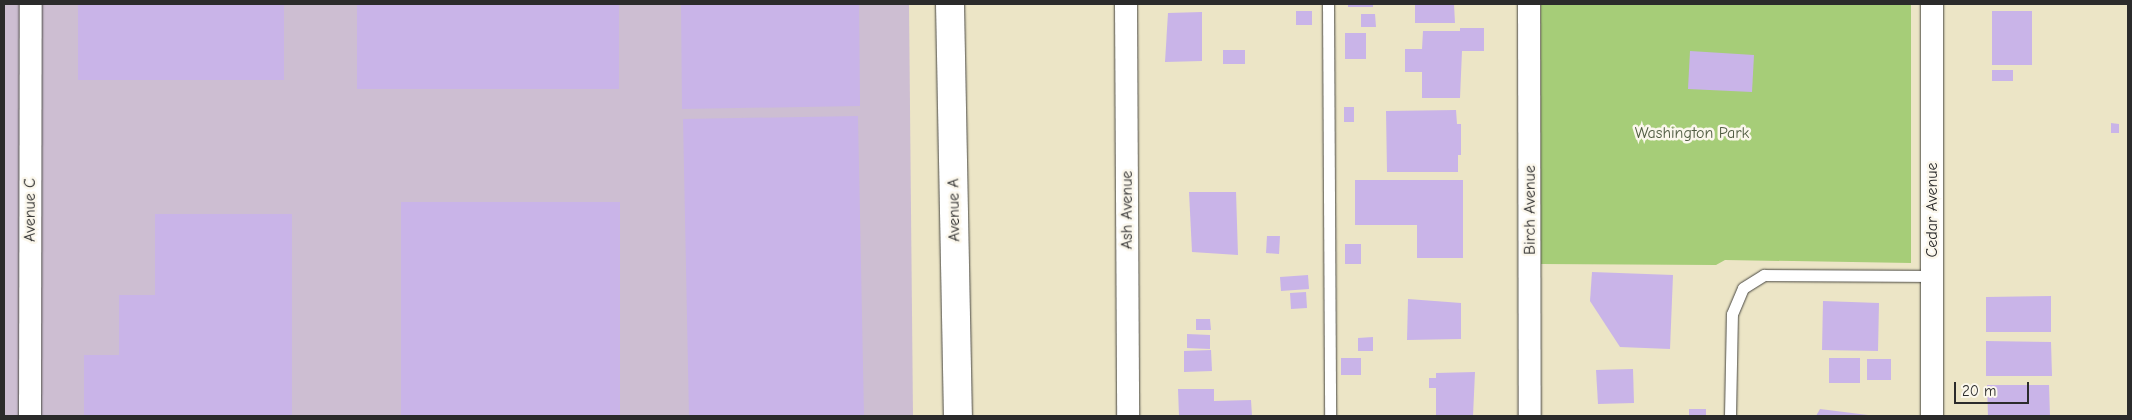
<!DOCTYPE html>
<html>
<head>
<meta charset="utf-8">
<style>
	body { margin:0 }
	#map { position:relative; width:2132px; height:420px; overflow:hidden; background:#ece5c6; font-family:"Comic Neue",sans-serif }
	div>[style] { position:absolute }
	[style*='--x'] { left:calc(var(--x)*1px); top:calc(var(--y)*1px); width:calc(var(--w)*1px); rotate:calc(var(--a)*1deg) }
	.industrial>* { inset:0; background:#cdbed2 }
	.green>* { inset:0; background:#a6cd78 }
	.building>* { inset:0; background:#c9b4e8 }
	.roads { filter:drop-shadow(0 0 1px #484742) drop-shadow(0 0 1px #484742) }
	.service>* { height:11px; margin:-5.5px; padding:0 5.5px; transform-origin:5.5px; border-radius:5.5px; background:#fff }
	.minor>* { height:22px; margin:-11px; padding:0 11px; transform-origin:11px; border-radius:11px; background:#fff }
	.secondary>* { height:28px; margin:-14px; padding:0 14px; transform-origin:14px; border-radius:14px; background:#fff }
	span { translate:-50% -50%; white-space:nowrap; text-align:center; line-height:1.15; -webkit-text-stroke:5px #fbf7ec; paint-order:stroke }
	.park-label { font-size:16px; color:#505c42 }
	.street-label { font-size:16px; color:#2b2b2b }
	.frame { position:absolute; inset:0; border:5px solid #2b2b2b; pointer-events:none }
	.scale { position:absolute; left:1954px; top:382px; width:75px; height:22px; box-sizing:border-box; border:2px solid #2b2b2b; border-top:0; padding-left:6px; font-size:15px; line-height:18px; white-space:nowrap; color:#2b2b2b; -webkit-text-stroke:4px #fbf7ec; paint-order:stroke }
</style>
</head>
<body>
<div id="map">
	<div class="industrial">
		<i style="clip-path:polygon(4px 4px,909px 4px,913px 416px,4px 416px)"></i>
	</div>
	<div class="green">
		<i style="clip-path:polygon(1541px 4px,1911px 4px,1911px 263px,1725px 260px,1716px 265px,1541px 264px)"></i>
	</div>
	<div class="building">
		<i style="clip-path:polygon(78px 4px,284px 4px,284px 80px,78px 80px)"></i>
		<i style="clip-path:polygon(357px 4px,619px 4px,619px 89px,357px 89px)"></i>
		<i style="clip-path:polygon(681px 4px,859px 4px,860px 106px,682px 109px)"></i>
		<i style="clip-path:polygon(1348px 4px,1373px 4px,1373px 7px,1348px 7px)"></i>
		<i style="clip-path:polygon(1415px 4px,1454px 4px,1455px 23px,1415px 23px)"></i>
		<i style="clip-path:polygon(1296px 11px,1312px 11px,1312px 25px,1296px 25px)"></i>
		<i style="clip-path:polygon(1992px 11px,2032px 11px,2032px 65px,1992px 65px)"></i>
		<i style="clip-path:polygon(1202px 12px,1202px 61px,1165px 62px,1168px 13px)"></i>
		<i style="clip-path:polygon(1361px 14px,1375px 14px,1376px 27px,1361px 27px)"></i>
		<i style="clip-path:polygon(1460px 28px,1484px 28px,1484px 51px,1462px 51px,1460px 98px,1422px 98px,1422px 72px,1405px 72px,1405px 49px,1422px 49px,1423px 31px,1460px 31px)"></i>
		<i style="clip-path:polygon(1345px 33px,1366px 33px,1366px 59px,1345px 59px)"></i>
		<i style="clip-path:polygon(1223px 50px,1245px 50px,1245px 64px,1223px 64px)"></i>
		<i style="clip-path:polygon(1690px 51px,1754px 55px,1752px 92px,1688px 89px)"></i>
		<i style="clip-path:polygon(1992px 70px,2013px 70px,2013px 81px,1992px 81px)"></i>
		<i style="clip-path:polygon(1344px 107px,1354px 107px,1354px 122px,1344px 122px)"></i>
		<i style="clip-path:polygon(1456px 110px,1457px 124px,1461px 124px,1461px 155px,1458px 155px,1458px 172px,1387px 172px,1386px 111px)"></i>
		<i style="clip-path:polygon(858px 116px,864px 416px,689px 416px,683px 119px)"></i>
		<i style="clip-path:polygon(2111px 123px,2119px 124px,2119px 133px,2111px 133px)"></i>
		<i style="clip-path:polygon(1355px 180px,1463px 180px,1463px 258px,1417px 258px,1417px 225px,1355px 225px)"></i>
		<i style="clip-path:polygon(1189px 192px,1236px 192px,1238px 255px,1192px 252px)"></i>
		<i style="clip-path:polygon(401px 202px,620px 202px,620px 416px,401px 416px)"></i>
		<i style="clip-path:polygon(155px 214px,292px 214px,292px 416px,84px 416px,84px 355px,119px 355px,119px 295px,155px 295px)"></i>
		<i style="clip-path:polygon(1267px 236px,1280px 236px,1279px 254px,1266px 253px)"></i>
		<i style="clip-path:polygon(1345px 244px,1361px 244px,1361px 264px,1345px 264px)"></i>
		<i style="clip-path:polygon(1592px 272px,1673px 275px,1670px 349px,1620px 347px,1590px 301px)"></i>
		<i style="clip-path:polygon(1308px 275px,1309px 289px,1281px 291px,1280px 277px)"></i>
		<i style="clip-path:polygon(1306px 292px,1307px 308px,1291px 309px,1290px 293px)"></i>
		<i style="clip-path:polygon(2051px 296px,2051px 332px,1986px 332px,1986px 297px)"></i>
		<i style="clip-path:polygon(1408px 299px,1461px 303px,1461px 339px,1407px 340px)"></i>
		<i style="clip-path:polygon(1823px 301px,1879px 303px,1878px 351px,1822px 350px)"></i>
		<i style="clip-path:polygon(1196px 319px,1210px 319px,1211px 330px,1196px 330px)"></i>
		<i style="clip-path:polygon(1187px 334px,1210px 335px,1210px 349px,1187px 348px)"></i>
		<i style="clip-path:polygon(1373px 337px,1373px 351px,1358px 351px,1358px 338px)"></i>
		<i style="clip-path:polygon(1986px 341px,2051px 342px,2052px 376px,1986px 376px)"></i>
		<i style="clip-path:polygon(1211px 350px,1212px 371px,1184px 372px,1184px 351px)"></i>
		<i style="clip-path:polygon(1341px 358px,1361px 358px,1361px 375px,1341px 375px)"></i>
		<i style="clip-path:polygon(1829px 358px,1860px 358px,1860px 383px,1829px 383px)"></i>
		<i style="clip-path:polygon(1867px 359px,1891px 359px,1891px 380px,1867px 380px)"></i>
		<i style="clip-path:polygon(1633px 369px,1634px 403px,1598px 404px,1596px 370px)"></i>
		<i style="clip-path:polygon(1475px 372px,1473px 416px,1436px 416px,1436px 388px,1429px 388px,1429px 378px,1436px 378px,1436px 373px)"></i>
		<i style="clip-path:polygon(1987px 385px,2049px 385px,2050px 416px,1988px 416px)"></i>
		<i style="clip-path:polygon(1178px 389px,1214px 389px,1214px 401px,1251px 400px,1252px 416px,1179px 416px)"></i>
		<i style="clip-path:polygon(1689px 409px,1706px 409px,1706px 416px,1689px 416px)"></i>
		<i style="clip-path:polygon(1820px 409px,1868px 415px,1867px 416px,1816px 416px)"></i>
	</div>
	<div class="roads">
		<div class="service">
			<i style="--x:1328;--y:4;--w:412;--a:89.7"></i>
			<i style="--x:1730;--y:416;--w:102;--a:-88.9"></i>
			<i style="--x:1732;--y:314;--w:28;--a:-67"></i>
			<i style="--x:1743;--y:288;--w:25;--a:-32"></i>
			<i style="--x:1764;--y:275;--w:168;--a:0.3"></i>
		</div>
		<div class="minor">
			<i style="--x:1126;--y:4;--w:412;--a:89.7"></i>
			<i style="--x:1529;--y:4;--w:412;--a:89.9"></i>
			<i style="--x:1932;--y:4;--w:412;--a:90"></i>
			<i style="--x:30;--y:416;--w:412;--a:-89.9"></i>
		</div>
		<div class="secondary">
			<i style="--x:950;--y:4;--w:412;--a:88.9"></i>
		</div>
	</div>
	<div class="park-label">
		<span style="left:1692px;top:133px">Washington Park</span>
	</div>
	<div class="street-label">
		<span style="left:30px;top:210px;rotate:-90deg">Avenue C</span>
		<span style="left:954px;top:210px;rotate:-91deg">Avenue A</span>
		<span style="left:1127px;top:210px;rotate:-90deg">Ash Avenue</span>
		<span style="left:1530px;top:210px;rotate:-90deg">Birch Avenue</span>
		<span style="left:1932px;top:210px;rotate:-90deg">Cedar Avenue</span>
	</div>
	<div class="frame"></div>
	<div class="scale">20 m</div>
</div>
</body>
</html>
